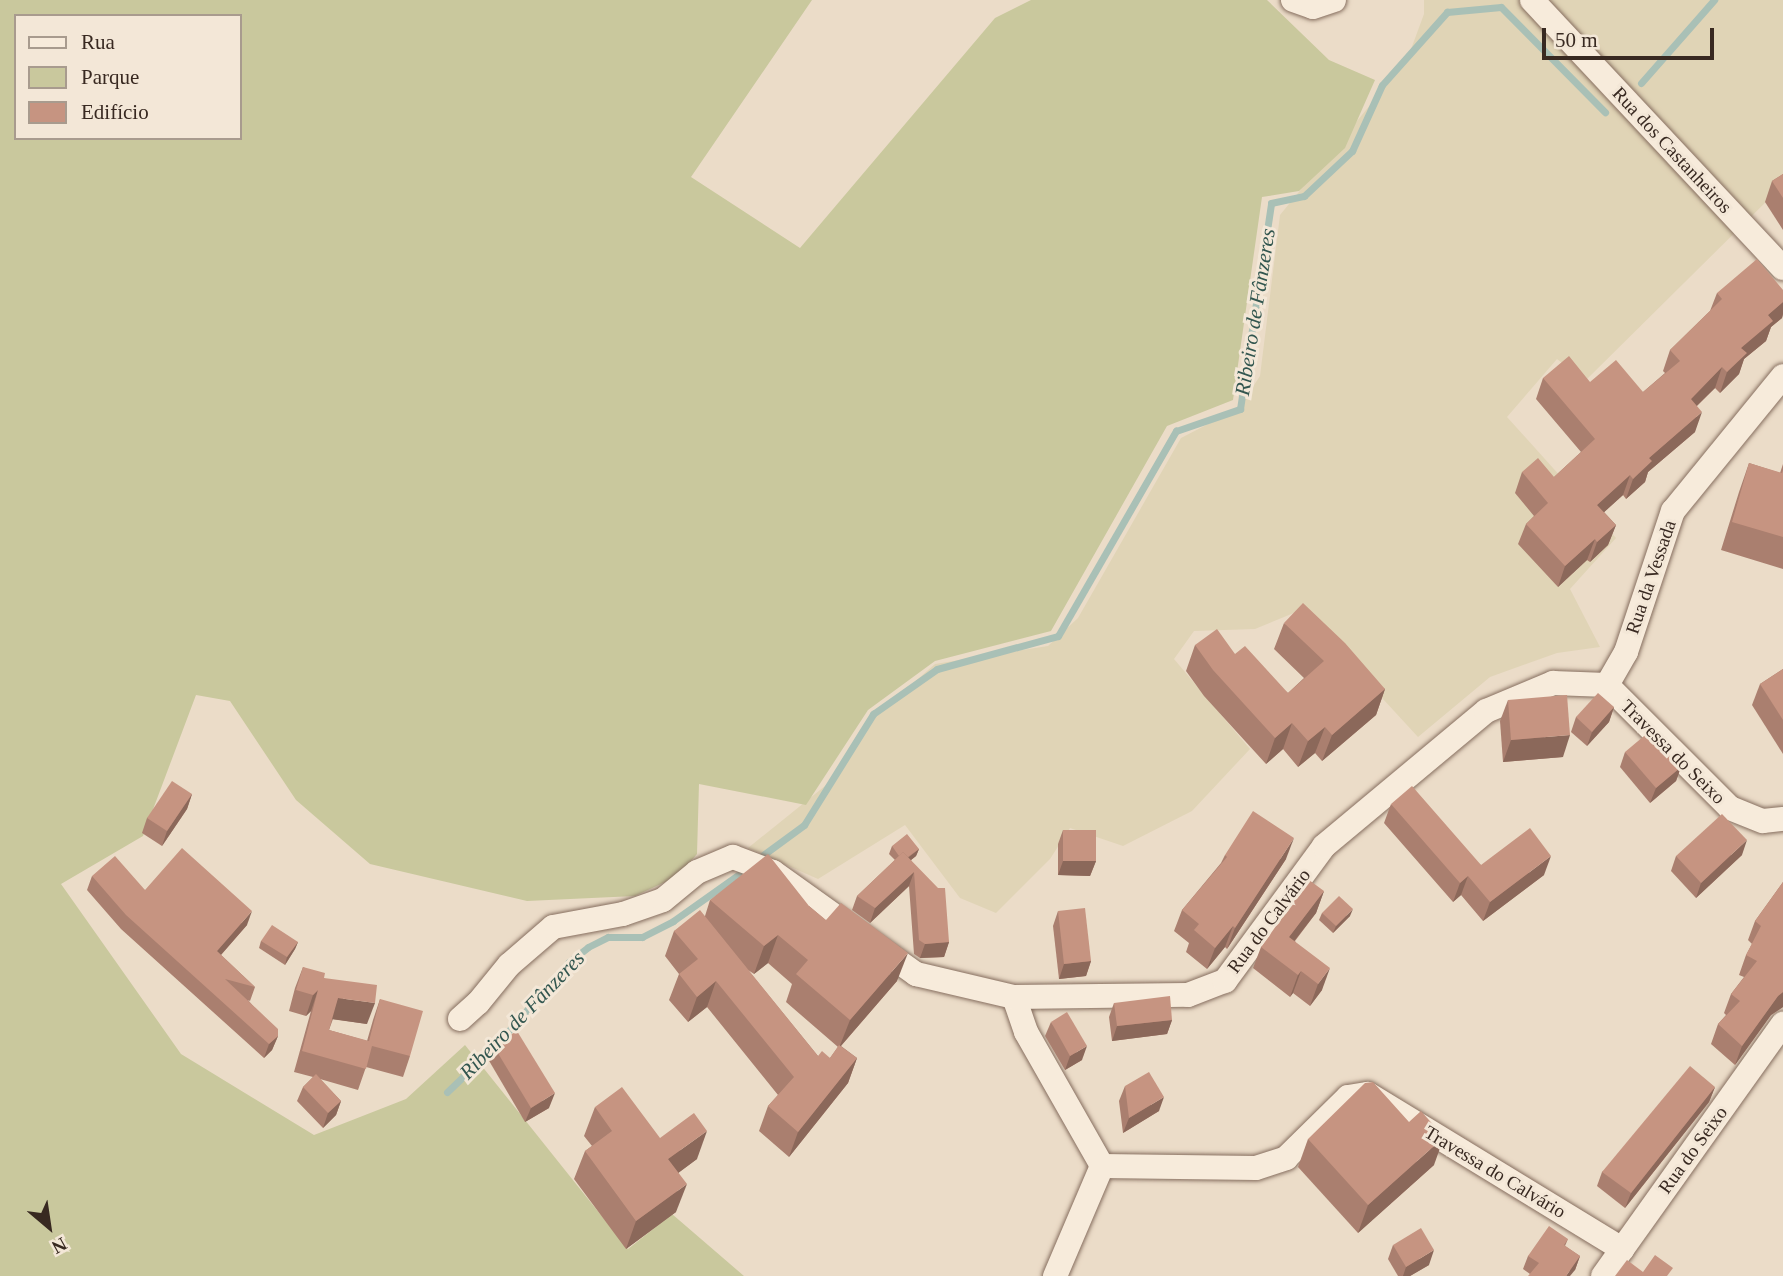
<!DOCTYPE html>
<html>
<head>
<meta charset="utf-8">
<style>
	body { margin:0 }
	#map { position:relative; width:1783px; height:1276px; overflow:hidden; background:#ebdcc8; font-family:"Times New Roman",serif }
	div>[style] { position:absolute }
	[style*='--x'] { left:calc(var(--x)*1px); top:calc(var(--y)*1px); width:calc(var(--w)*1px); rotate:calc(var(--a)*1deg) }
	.farmland>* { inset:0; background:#e0d4b6 }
	.green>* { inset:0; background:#c9c89d }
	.stream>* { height:7px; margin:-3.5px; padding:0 3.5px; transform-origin:3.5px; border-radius:3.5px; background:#a9c0b6 }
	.roads { filter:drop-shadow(0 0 2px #866e5f) drop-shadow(0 0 2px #866e5f) }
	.minor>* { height:24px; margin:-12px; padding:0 12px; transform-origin:12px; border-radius:12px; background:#f7ebdb }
	.wall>* { inset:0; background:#aa7f6f }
	.shaded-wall>* { inset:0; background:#8b685a }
	.building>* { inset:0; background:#c69481 }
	span { translate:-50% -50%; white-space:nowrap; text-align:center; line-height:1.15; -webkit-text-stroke:6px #f3e7d7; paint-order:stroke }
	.street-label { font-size:19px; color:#382921 }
	.water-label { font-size:21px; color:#32564f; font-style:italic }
	.legend { position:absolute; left:14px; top:14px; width:228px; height:126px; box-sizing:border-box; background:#f3e7d7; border:2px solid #a89b8e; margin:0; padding:9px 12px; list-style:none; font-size:21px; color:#382921 }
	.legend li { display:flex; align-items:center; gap:14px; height:35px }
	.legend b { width:35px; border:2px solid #a89b8e }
	.north { position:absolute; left:14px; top:1192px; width:70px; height:70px; -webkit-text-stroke:5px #f3e7d7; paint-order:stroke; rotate:151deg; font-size:19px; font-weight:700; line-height:28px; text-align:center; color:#382921 }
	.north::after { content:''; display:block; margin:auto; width:24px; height:32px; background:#382921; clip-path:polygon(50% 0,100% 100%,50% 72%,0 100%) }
	.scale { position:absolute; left:1542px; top:28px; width:172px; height:32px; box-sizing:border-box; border:4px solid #382921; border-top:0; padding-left:9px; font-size:21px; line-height:24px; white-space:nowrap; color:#382921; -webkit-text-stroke:5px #f3e7d7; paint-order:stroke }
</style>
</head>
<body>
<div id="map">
	<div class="farmland">
		<i style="clip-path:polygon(1424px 0,1783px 0,1783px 185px,1585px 381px,1557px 359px,1507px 417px,1616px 538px,1570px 589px,1600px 647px,1557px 653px,1490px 677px,1418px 737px,1301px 610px,1255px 629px,1194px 631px,1174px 659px,1250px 749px,1192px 811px,1123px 846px,1070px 828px,1050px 859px,996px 913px,960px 898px,905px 825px,818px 879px,748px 848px,830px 782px,860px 730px,935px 664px,1048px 646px,1078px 618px,1181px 438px,1239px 408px,1260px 376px,1280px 215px,1407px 60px,1424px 14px)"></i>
	</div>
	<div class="green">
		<i style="clip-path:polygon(evenodd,0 0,812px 0,691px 177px,800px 248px,995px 18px,1031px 0,1267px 0,1329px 60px,1375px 80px,1345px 148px,1299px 191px,1262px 197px,1233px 400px,1167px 426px,1051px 631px,935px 661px,868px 710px,806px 805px,699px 784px,697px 854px,678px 876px,635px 896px,527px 901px,370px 864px,296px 800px,230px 701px,196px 695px,143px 836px,61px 884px,181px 1054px,314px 1135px,406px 1099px,465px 1045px,628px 1249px,672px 1214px,744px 1276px,0 1276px,0 0,16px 16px,240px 16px,240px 138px,16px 138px,16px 16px)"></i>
	</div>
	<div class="stream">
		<i style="--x:1641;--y:83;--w:111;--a:-48.7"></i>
		<i style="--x:759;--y:858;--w:56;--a:-36.3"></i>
		<i style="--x:804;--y:825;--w:131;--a:-58.1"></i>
		<i style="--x:873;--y:714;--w:78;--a:-35.1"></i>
		<i style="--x:937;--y:669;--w:125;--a:-15.3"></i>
		<i style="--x:1058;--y:636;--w:237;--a:-60.1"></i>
		<i style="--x:1176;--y:431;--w:68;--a:-19"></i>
		<i style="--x:1240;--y:409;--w:208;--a:-81.4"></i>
		<i style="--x:1271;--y:203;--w:34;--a:-12"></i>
		<i style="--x:1304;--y:196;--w:66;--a:-43.2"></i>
		<i style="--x:1352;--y:151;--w:72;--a:-65.6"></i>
		<i style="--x:1382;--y:85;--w:98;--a:-48.3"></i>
		<i style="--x:1447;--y:12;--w:54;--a:-5.3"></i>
		<i style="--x:1501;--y:7;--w:148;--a:45.3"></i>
		<i style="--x:447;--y:1092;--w:69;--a:-43.8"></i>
		<i style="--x:497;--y:1044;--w:109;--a:-48.7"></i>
		<i style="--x:569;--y:962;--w:24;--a:-38"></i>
		<i style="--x:588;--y:947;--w:22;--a:-27"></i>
		<i style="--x:608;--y:937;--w:34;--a:0"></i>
		<i style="--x:642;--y:937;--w:35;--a:-27"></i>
		<i style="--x:673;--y:921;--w:88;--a:-35.3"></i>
	</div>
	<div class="roads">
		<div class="minor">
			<i style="--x:1293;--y:0;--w:21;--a:19"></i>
			<i style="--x:1313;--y:7;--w:22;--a:-18"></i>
			<i style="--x:1532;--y:0;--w:367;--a:46.9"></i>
			<i style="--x:1607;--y:685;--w:38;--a:-60"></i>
			<i style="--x:1626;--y:652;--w:149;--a:-71.6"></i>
			<i style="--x:1673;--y:511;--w:174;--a:-50.8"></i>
			<i style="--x:1607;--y:685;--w:174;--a:45"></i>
			<i style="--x:1730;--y:808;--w:35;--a:22"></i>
			<i style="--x:1763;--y:821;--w:20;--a:-6"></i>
			<i style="--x:1014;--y:997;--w:37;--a:71"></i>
			<i style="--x:1026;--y:1032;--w:154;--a:60.4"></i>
			<i style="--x:1102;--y:1166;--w:120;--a:113.1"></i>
			<i style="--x:460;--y:1019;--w:24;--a:-42"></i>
			<i style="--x:478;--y:1003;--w:49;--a:-50.8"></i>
			<i style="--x:509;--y:965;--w:58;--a:-40.8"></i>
			<i style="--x:553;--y:927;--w:71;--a:-10.5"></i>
			<i style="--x:623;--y:914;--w:42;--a:-19.3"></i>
			<i style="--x:663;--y:900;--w:44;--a:-39.5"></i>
			<i style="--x:697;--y:872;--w:39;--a:-23"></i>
			<i style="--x:733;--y:857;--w:43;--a:20.6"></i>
			<i style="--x:773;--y:872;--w:176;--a:35.5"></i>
			<i style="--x:916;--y:974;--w:101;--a:13.2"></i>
			<i style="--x:1014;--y:997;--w:174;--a:-0.7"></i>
			<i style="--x:1188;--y:995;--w:40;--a:-21"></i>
			<i style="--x:1225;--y:981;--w:167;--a:-53.7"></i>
			<i style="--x:1324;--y:846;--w:211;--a:-39.8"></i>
			<i style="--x:1486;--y:711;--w:73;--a:-22.7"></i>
			<i style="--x:1553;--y:683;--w:54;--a:2.1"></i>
			<i style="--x:1102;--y:1166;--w:154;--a:0.7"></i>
			<i style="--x:1256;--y:1168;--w:32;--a:-18"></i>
			<i style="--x:1286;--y:1158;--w:87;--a:-44.5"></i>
			<i style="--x:1348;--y:1097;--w:20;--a:-9"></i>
			<i style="--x:1368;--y:1094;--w:298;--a:31.4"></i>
			<i style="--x:1603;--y:1276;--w:310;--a:-54.5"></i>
		</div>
	</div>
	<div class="wall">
		<i style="clip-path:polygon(1783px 174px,1783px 230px,1765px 202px,1772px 181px)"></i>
		<i style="clip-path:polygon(1783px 290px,1783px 314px,1782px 318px,1771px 327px,1766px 341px,1744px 359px,1739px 374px,1720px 393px,1715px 388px,1697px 406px,1695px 432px,1648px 472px,1645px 482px,1626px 499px,1623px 495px,1604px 512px,1616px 525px,1608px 545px,1590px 562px,1587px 560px,1558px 587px,1518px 544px,1526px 524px,1534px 516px,1515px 493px,1522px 472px,1554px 477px,1581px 452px,1536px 399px,1543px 378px,1590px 382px,1643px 392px,1665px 373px,1663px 371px,1670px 350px,1710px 311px,1717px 293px)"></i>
		<i style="clip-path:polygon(1749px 463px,1780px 473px,1783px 464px,1783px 569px,1721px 550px,1739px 492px)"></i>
		<i style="clip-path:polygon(1284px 623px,1385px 689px,1376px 715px,1322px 761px,1315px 753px,1298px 767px,1283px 749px,1266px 764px,1204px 696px,1186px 671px,1195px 645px,1235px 654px,1288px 693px,1304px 678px,1274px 649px)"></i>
		<i style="clip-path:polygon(1783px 669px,1783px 754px,1752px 705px,1760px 684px)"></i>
		<i style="clip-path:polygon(1508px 700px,1563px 757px,1503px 762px,1500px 721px)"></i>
		<i style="clip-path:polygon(1614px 707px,1609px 722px,1587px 746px,1571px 732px,1576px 717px)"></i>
		<i style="clip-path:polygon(1625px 752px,1681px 767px,1676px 781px,1650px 803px,1620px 767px)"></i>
		<i style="clip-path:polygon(192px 794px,187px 809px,162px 846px,142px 833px,147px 818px)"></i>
		<i style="clip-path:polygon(1391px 804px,1481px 865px,1544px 875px,1483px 921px,1461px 895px,1453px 902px,1384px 823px)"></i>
		<i style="clip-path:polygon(1063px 830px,1096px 861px,1090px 876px,1058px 875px,1058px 844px)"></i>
		<i style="clip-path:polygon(892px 846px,919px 849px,916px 856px,911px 860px,949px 942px,944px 957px,920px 958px,914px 954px,909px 886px,870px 923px,852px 910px,857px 896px,895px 860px,889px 854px)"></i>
		<i style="clip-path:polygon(1225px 855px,1286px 859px,1227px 949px,1225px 947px,1207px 969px,1186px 952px,1189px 943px,1174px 931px,1182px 910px,1221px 863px)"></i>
		<i style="clip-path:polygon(1742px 855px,1696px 898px,1671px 871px,1676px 856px)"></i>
		<i style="clip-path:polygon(92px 876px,145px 890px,247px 925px,221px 955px,255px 987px,250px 1001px,248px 1000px,278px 1036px,272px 1050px,264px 1058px,121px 929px,87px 890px)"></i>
		<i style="clip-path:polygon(1783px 882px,1783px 1007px,1771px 1015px,1735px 1065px,1711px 1044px,1718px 1024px,1726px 1015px,1724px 1013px,1731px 994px,1744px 977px,1739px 975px,1746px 955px,1752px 944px,1748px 940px,1755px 921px)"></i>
		<i style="clip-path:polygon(1324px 891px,1316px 913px,1295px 941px,1322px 990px,1310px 1006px,1293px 993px,1290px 997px,1253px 968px,1261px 947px)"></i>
		<i style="clip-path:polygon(evenodd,710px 900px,809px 906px,897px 981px,841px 1046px,857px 1058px,848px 1083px,789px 1157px,759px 1131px,768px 1106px,778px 1095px,707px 1007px,688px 1022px,669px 1000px,679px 974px,665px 956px,674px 931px,705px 916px,710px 900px,768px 963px,792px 984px,786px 1002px,838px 1047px,830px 1058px,818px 1056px,748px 970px,754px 974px,768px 963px)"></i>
		<i style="clip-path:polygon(1058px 911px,1091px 961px,1086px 976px,1059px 979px,1053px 926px)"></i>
		<i style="clip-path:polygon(1322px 913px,1350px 916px,1333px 933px,1319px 920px)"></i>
		<i style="clip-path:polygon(261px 941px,298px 942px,295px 949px,285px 965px,259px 948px)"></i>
		<i style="clip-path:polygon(303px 967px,324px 978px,367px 1024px,333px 1019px,329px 1030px,367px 1041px,373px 1020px,380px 999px,410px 1056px,403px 1077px,366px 1067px,358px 1090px,320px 1079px,341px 1101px,336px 1115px,323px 1128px,297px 1101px,303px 1087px,313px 1077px,294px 1072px,311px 1011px,306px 1016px,289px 1011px,295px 988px)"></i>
		<i style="clip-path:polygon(1114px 1003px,1172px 1020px,1167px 1034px,1112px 1041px,1109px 1017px)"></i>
		<i style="clip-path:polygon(1051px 1022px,1082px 1060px,1065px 1070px,1045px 1036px)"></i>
		<i style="clip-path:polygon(493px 1045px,549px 1108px,525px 1122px,488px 1059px)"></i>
		<i style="clip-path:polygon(1125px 1086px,1159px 1111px,1123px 1133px,1119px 1101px)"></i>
		<i style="clip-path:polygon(1715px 1087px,1709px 1102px,1625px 1208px,1597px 1186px,1602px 1172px)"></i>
		<i style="clip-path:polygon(595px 1107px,697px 1159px,678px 1173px,676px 1212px,626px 1249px,574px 1179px,585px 1151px,592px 1146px,584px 1136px)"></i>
		<i style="clip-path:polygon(1308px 1139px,1434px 1165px,1358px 1233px,1298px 1167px)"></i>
		<i style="clip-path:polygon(1568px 1239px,1565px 1246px,1580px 1256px,1575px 1270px,1530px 1274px,1523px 1269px,1528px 1256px)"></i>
		<i style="clip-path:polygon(1393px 1245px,1429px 1265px,1410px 1276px,1398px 1276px,1388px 1259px)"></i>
	</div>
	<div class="shaded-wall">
		<i style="clip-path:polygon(1783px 302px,1783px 314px,1782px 318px,1771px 327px,1766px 341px,1744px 359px,1739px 374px,1720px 393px,1727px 372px,1741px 348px,1768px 315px)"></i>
		<i style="clip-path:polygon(1722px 367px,1715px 388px,1683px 419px,1691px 399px)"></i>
		<i style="clip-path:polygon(1702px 412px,1695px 432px,1648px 472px,1645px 482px,1626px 499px,1633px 479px,1649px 458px)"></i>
		<i style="clip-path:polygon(1630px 475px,1623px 495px,1590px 525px,1597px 505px)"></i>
		<i style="clip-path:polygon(1616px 525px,1608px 545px,1590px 562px,1597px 542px)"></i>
		<i style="clip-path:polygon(1595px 539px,1587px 560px,1558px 587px,1565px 566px)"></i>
		<i style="clip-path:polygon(1385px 689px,1376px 715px,1322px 761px,1332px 735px)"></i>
		<i style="clip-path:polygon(1614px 707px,1609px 722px,1587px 746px,1592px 732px)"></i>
		<i style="clip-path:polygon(1292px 723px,1283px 749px,1266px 764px,1275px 738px)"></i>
		<i style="clip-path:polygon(1325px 727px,1315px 753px,1298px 767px,1308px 741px)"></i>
		<i style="clip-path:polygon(1570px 735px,1563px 757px,1503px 762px,1511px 740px)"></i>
		<i style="clip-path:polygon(1681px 767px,1676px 781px,1650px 803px,1656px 788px)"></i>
		<i style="clip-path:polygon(192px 794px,187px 809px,162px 846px,167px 831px)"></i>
		<i style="clip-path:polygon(1294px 838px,1286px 859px,1227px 949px,1235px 928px)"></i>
		<i style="clip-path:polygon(1747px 840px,1742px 855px,1696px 898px,1701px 883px)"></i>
		<i style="clip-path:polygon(919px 849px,916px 856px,901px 868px,904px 861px)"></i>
		<i style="clip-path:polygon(1551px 856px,1544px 875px,1483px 921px,1490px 902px)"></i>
		<i style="clip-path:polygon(1063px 861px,1096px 861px,1090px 876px,1058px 875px)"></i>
		<i style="clip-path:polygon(914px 872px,909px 886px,870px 923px,875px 908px)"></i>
		<i style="clip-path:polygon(1468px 876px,1461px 895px,1453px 902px,1460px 883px)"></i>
		<i style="clip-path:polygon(1324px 891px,1316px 913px,1281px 958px,1289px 937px)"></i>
		<i style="clip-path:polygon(1353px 909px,1350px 916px,1333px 933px,1336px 926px)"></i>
		<i style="clip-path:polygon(252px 911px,247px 925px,212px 965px,217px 951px)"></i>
		<i style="clip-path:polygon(1233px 926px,1225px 947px,1207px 969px,1215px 948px)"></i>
		<i style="clip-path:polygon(778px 935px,768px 963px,754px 974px,764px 946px)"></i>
		<i style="clip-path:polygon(298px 942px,295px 949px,285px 965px,287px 957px)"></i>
		<i style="clip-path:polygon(949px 942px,944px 957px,920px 958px,925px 944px)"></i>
		<i style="clip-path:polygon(908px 953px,897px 981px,839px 1048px,850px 1020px)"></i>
		<i style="clip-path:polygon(1091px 961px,1086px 976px,1059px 979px,1064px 964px)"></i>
		<i style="clip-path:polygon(1330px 968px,1322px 990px,1310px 1006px,1318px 984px)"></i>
		<i style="clip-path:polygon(1301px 971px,1293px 993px,1290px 997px,1298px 975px)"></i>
		<i style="clip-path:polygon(716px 981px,707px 1007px,688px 1022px,697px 997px)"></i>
		<i style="clip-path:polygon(318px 990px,311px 1011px,306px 1016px,313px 995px)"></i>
		<i style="clip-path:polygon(1783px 992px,1783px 1007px,1771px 1015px,1735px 1065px,1742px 1046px,1778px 996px)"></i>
		<i style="clip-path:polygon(338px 998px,375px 1003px,367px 1024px,331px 1019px)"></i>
		<i style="clip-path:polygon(1172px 1020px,1167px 1034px,1112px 1041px,1117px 1026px)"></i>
		<i style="clip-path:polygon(278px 1036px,272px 1050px,264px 1058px,269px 1044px)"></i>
		<i style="clip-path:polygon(1087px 1046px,1082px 1060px,1065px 1070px,1070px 1056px)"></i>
		<i style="clip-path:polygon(857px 1058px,848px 1083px,789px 1157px,798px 1132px)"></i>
		<i style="clip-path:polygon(1715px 1087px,1709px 1102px,1625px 1208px,1631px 1193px)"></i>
		<i style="clip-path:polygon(555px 1093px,549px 1108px,525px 1122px,531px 1108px)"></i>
		<i style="clip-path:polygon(1164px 1097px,1159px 1111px,1123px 1133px,1129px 1118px)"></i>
		<i style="clip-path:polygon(341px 1101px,336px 1115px,323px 1128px,328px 1113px)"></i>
		<i style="clip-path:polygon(707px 1131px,697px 1159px,658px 1188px,668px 1159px)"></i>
		<i style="clip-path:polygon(1444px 1137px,1434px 1165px,1358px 1233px,1368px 1205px)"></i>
		<i style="clip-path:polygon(687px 1184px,676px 1212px,626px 1249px,636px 1221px)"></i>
		<i style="clip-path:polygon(1434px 1250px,1429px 1265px,1410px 1276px,1403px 1276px,1406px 1267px)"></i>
		<i style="clip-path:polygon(1580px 1256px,1575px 1270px,1570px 1276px,1566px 1276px)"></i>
	</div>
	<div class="building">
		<i style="clip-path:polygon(1783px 174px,1783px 198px,1772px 181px)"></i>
		<i style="clip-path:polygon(1757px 259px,1783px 290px,1783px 302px,1768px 315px,1773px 321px,1741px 348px,1747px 353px,1727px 372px,1722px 367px,1691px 399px,1702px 412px,1649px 458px,1652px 461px,1633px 479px,1630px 475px,1597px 505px,1616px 525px,1597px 542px,1595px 539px,1565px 566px,1526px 524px,1548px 503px,1522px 472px,1538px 458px,1554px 477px,1595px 439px,1543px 378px,1569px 356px,1590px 382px,1616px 360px,1643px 392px,1680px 361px,1670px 350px,1722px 299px,1717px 293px)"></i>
		<i style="clip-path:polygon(1749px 463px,1782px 473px,1783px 470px,1783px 537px,1732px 522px)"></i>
		<i style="clip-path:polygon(1303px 603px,1345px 643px,1385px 689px,1332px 735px,1325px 727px,1308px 741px,1292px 723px,1275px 738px,1213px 670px,1195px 645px,1217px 629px,1235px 654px,1245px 646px,1288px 693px,1324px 661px,1284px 623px)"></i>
		<i style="clip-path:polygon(1783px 669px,1783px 720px,1760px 684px)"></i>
		<i style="clip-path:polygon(1598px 693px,1614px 707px,1592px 732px,1576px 717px)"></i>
		<i style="clip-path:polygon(1567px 695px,1570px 735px,1511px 740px,1508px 700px)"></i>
		<i style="clip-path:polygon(1650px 731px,1681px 767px,1656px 788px,1625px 752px)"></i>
		<i style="clip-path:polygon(172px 781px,192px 794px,167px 831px,147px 818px)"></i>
		<i style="clip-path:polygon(1412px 786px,1481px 865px,1530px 828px,1551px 856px,1490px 902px,1468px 876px,1460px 883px,1391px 804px)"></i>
		<i style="clip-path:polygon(1253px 811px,1294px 838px,1235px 928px,1233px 926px,1215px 948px,1194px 930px,1199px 924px,1182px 910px,1227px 857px,1225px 855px)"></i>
		<i style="clip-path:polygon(1722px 814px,1747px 840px,1701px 883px,1676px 856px)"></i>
		<i style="clip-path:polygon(1063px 830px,1096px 830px,1096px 861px,1063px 861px)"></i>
		<i style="clip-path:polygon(907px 834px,919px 849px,908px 857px,903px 852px,899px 856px,892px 846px)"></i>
		<i style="clip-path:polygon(182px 848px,252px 911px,217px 951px,255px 987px,225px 979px,278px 1029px,278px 1036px,269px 1044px,126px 915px,92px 876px,115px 856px,145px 890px)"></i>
		<i style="clip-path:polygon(903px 852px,938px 888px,945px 888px,949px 942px,925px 944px,919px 940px,914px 872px,875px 908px,857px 896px)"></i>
		<i style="clip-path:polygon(768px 854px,809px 906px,826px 920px,841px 903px,908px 953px,850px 1020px,796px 974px,808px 960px,778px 935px,764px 946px,710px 900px)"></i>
		<i style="clip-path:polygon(1309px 880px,1324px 891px,1289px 937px,1330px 968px,1318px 984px,1301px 971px,1298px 975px,1261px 947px)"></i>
		<i style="clip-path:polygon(1783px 882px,1783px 992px,1778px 996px,1742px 1046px,1718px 1024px,1740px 1001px,1731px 994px,1757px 961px,1746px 955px,1761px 926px,1755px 921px)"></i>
		<i style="clip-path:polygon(1339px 896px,1353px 909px,1336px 926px,1322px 913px)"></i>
		<i style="clip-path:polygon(1085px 908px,1091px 961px,1064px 964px,1058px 911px)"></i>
		<i style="clip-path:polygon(700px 910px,818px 1056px,822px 1051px,830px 1058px,839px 1045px,857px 1058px,798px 1132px,768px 1106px,794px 1077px,716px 981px,697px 997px,679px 974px,698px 959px,674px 931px)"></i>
		<i style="clip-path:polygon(272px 925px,298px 942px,287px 957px,261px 941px)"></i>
		<i style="clip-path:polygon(303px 967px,325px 973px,324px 978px,377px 985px,375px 1003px,338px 998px,329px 1030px,369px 1041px,380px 999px,423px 1011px,410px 1056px,372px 1046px,366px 1069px,302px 1051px,318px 990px,313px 995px,296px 990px)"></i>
		<i style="clip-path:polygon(1170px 996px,1172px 1020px,1117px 1026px,1114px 1003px)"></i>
		<i style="clip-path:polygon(1067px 1012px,1087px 1046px,1070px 1056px,1051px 1022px)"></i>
		<i style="clip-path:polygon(517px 1031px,555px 1093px,531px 1108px,493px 1045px)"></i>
		<i style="clip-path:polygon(1690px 1066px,1715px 1087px,1631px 1193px,1602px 1172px)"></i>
		<i style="clip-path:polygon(1149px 1072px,1164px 1097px,1129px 1118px,1125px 1086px)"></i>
		<i style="clip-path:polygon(316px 1074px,341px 1101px,328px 1113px,303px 1087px)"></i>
		<i style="clip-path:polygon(1373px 1082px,1409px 1122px,1421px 1111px,1444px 1137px,1368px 1205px,1308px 1139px,1365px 1083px)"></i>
		<i style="clip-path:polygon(622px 1087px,660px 1138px,694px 1113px,707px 1131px,668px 1159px,687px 1184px,636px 1221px,585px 1151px,612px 1131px,595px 1107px)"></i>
		<i style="clip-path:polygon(1549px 1226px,1568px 1239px,1564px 1245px,1580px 1256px,1566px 1276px,1528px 1276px,1539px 1263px,1528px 1256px)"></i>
		<i style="clip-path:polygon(1421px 1228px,1434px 1250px,1406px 1267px,1393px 1245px)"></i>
		<i style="clip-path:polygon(1655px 1255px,1673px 1268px,1667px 1276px,1615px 1276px,1627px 1260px,1643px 1272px)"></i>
	</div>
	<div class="street-label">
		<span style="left:1672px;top:150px;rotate:47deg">Rua dos Castanheiros</span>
		<span style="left:1651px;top:577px;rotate:-71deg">Rua da Vessada</span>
		<span style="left:1673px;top:752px;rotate:45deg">Travessa do Seixo</span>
		<span style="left:1269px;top:921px;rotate:-53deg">Rua do Calvário</span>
		<span style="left:1693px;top:1150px;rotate:-54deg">Rua do Seixo</span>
		<span style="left:1495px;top:1172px;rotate:31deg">Travessa do Calvário</span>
	</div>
	<div class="water-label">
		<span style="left:1255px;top:312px;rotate:-81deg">Ribeiro de Fânzeres</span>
		<span style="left:522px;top:1015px;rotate:-46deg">Ribeiro de Fânzeres</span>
	</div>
	<ul class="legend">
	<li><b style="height:9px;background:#f7ebdb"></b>Rua</li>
	<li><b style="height:19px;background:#c9c89d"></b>Parque</li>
	<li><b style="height:19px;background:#c69481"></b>Edifício</li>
	</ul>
	<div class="north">N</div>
	<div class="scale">50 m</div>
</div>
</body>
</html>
